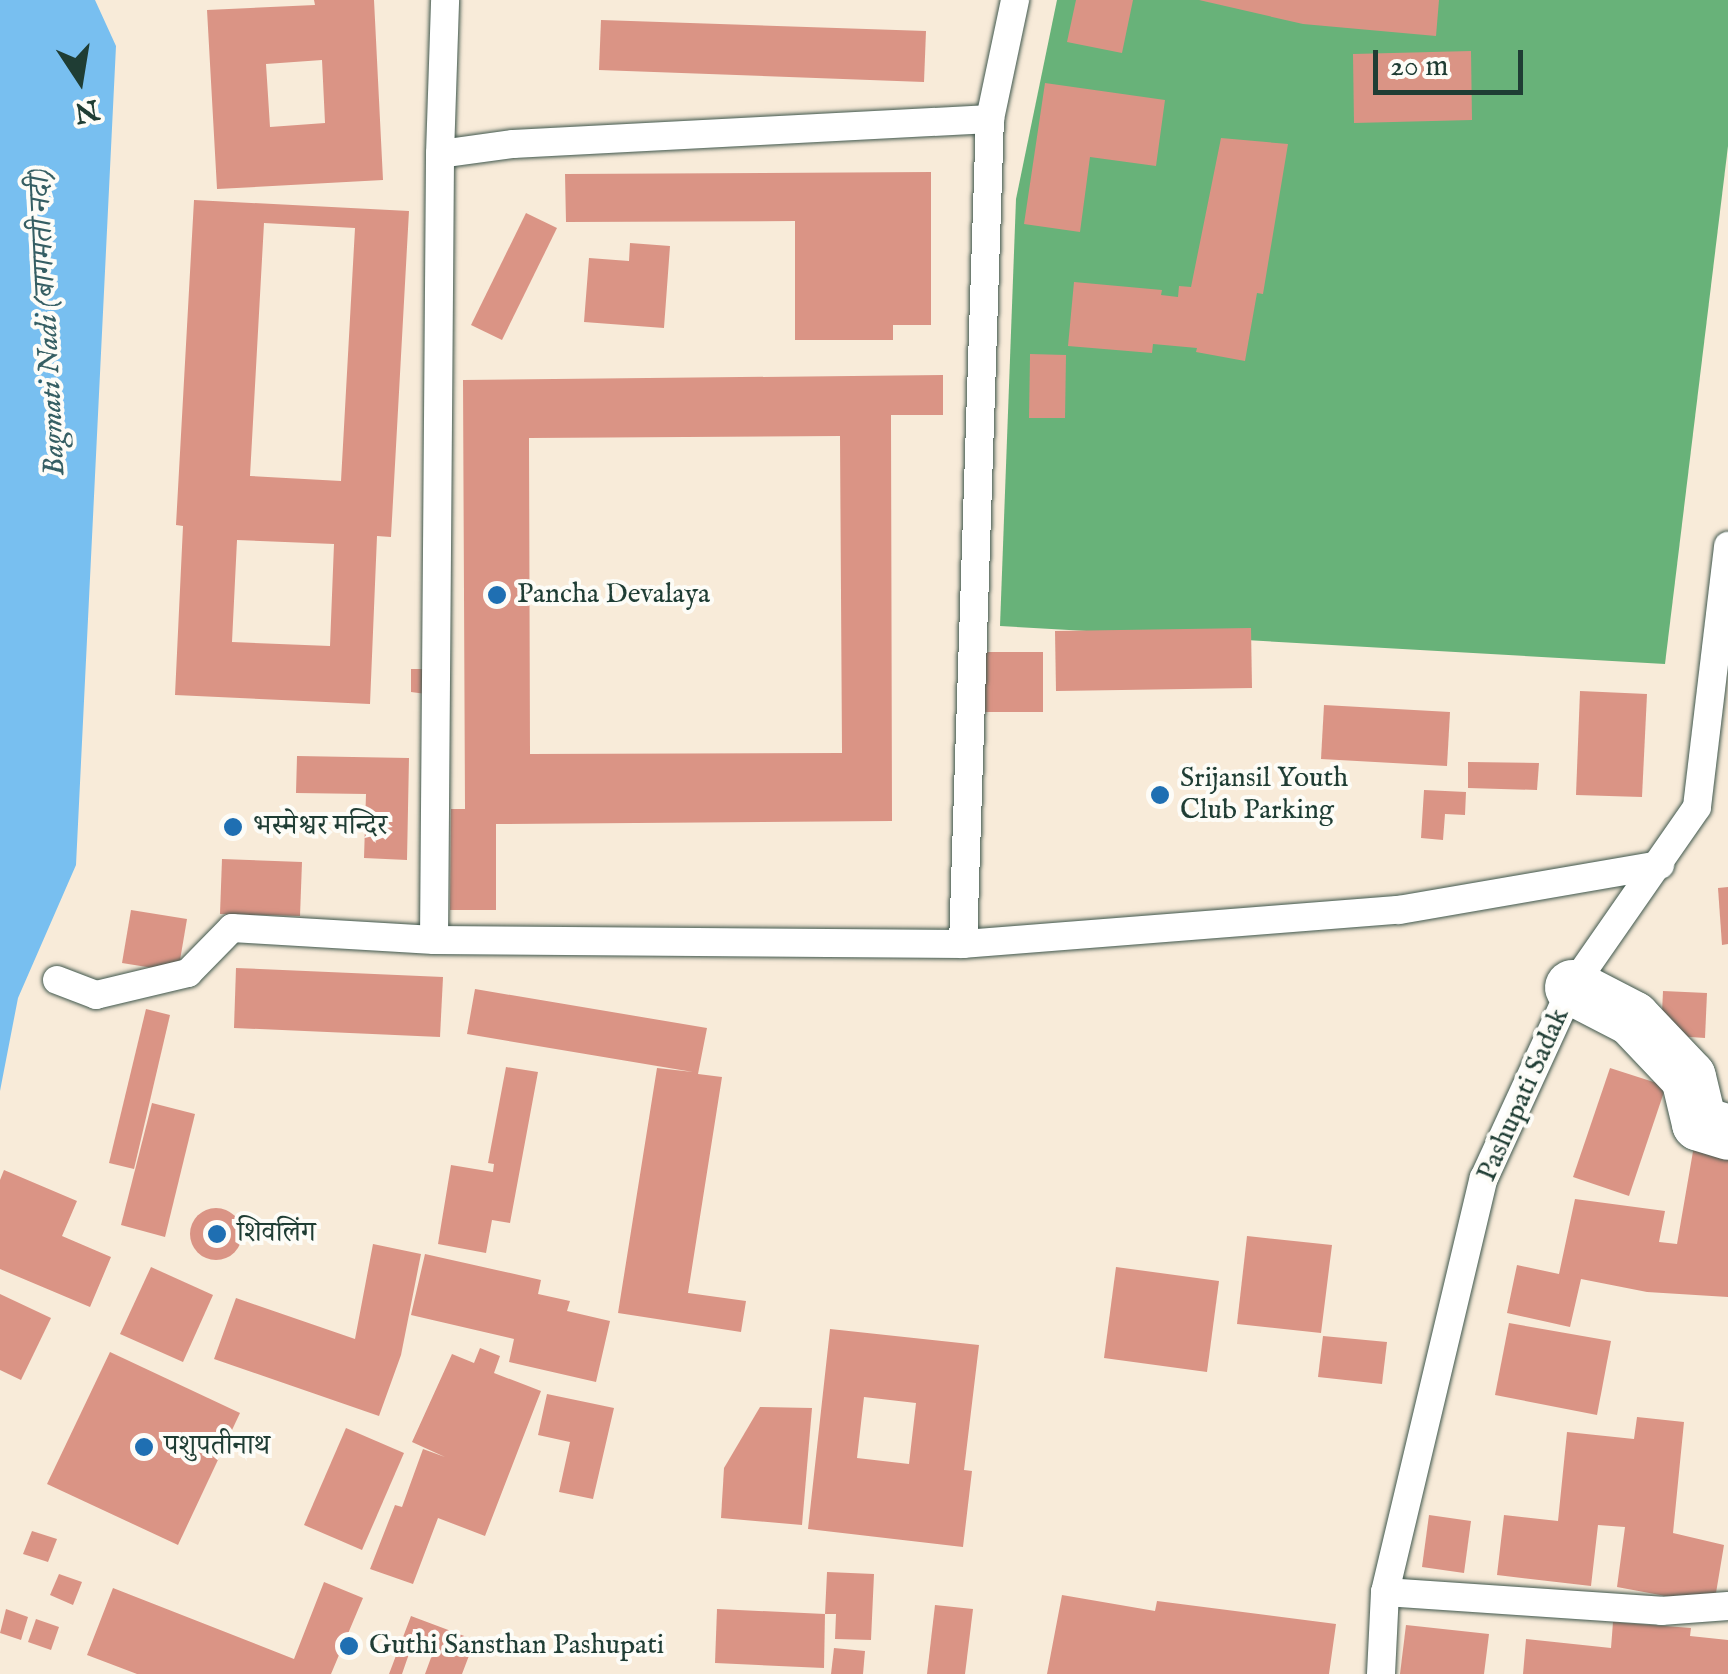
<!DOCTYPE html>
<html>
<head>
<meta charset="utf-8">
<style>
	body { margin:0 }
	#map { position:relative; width:1728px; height:1674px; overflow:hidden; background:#f8ebd9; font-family:"IM FELL English","Noto Serif Devanagari",serif }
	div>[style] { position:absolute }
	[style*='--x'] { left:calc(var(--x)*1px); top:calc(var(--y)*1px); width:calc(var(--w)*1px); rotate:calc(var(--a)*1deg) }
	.forest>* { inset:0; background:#68b279 }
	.water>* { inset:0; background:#78bff0 }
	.building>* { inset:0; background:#da9485 }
	.round { border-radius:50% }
	.roads { filter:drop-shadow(0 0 2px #40574d) drop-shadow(0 0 2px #40574d) }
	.service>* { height:28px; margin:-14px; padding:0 14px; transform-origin:14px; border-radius:14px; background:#fff }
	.minor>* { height:55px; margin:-27.5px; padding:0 27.5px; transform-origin:27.5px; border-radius:27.5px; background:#fff }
	.dots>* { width:28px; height:28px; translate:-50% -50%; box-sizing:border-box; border:5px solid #fdfcf7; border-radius:50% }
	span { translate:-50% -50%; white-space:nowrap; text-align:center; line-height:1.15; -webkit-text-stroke:8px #fdfcf7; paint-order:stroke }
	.poi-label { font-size:28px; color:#1f3d34 }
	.left { translate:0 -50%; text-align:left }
	.street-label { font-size:28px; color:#1f3d34 }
	.water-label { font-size:30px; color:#355e63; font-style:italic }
	.north { position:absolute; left:30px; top:30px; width:100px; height:100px; -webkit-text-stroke:8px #fdfcf7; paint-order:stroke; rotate:168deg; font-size:28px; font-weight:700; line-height:40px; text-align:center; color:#1f3d34 }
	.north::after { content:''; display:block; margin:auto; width:35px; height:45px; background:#1f3d34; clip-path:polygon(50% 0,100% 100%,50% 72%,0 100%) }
	.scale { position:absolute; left:1373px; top:50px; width:150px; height:45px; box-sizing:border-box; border:5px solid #1f3d34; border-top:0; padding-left:12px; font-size:30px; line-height:35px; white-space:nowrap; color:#1f3d34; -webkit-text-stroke:8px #fdfcf7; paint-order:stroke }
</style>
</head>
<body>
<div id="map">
	<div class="forest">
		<i style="clip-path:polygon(1057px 0,1728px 0,1728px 146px,1665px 664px,1000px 626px,1016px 199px)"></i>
	</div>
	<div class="water">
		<i style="clip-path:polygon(0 0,95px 0,116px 46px,76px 865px,18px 998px,0 1091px)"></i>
	</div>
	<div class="building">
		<i style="clip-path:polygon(evenodd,314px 0,374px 0,383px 180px,217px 189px,207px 10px,315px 5px,314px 0,322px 60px,325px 123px,270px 127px,266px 64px,322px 60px)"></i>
		<i style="clip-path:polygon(1076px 0,1133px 0,1122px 53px,1067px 42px)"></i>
		<i style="clip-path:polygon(1199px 0,1439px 0,1436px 36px,1303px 24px)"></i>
		<i style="clip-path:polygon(601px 20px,926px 31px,924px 82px,599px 70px)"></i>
		<i style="clip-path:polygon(1471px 51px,1472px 120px,1354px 123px,1353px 54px)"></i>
		<i style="clip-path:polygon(1045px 83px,1165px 100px,1156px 166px,1090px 157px,1080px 232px,1024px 224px)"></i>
		<i style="clip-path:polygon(1221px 138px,1288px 144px,1263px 294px,1257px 293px,1245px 361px,1196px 352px,1197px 348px,1153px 344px,1152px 353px,1068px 346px,1074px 282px,1162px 290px,1161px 295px,1178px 297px,1179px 286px,1191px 287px)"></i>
		<i style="clip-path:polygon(931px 172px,931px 325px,893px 325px,893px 340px,795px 340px,795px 221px,566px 222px,565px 174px)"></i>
		<i style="clip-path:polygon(evenodd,194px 200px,409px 211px,391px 537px,377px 536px,370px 704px,175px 695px,183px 526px,176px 525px,194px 200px,264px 223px,355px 228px,341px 481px,250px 476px,264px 223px,194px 200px,237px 540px,334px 544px,330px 646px,232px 642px,237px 540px)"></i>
		<i style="clip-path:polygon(526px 213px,557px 228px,502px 340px,471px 325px)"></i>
		<i style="clip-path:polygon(630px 243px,670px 246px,664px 328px,584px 322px,589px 258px,629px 261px)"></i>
		<i style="clip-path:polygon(1030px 354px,1066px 355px,1065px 418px,1029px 418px)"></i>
		<i style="clip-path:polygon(evenodd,943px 375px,943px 415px,891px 415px,892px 821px,496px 824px,496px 910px,450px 910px,451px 809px,465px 809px,463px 380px,943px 375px,840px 436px,842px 753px,530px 754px,529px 438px,840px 436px)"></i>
		<i style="clip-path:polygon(1251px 628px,1252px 688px,1056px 691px,1055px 631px)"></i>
		<i style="clip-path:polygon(979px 652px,1043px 652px,1043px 712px,978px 712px)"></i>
		<i style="clip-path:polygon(411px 669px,427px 669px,426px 694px,411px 692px)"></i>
		<i style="clip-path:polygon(1580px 691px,1647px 694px,1642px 797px,1576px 795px)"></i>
		<i style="clip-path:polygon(1324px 705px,1450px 712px,1447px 766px,1321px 759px)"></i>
		<i style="clip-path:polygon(297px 756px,409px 758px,407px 860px,364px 858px,366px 794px,296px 793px)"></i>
		<i style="clip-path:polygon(1468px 762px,1539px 763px,1537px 790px,1468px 788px)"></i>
		<i style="clip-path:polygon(1424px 790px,1466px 792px,1465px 815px,1445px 814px,1443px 840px,1421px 838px)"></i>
		<i style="clip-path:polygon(222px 859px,302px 862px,300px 916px,220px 914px)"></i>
		<i style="clip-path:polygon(1728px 887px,1728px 944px,1722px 945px,1718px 888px)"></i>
		<i style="clip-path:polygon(131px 910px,187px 919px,178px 972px,122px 963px)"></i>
		<i style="clip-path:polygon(236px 968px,443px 977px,440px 1037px,234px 1028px)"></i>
		<i style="clip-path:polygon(475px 989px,707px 1028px,698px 1074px,722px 1077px,688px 1293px,746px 1301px,741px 1332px,618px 1313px,657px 1068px,693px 1072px,467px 1034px)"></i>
		<i style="clip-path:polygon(1663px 991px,1707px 993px,1705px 1038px,1661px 1035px)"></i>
		<i style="clip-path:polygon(146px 1009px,170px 1015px,134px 1169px,109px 1163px)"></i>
		<i style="clip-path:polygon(506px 1067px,538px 1072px,510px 1223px,492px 1220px,486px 1253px,438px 1244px,451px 1165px,493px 1172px,494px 1164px,488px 1163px)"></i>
		<i style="clip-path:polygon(1610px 1068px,1666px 1086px,1629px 1196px,1573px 1177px)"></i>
		<i style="clip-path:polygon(152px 1103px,195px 1114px,165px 1237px,121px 1225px)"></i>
		<i style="clip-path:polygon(1696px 1134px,1728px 1142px,1728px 1297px,1647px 1292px,1581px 1279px,1570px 1327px,1507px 1313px,1517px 1265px,1559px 1274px,1575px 1199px,1665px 1211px,1659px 1242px,1677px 1244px)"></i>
		<i style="clip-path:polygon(4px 1170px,77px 1201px,62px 1236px,111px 1257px,90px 1307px,0 1269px,0 1180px)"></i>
		<i class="round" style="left:190px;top:1208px;width:52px;height:52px"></i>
		<i style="clip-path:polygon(1247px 1236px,1332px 1245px,1321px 1333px,1237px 1324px)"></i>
		<i style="clip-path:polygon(373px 1244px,421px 1254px,401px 1355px,379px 1416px,214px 1359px,236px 1298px,355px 1339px)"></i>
		<i style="clip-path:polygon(425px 1254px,541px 1280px,538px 1294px,570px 1301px,567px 1311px,610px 1321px,596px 1382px,509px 1362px,514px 1339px,411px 1315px)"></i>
		<i style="clip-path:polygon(151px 1267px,213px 1295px,183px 1362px,120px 1334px)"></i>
		<i style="clip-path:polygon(1116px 1267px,1219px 1281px,1207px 1372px,1104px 1358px)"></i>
		<i style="clip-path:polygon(0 1294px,51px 1318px,21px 1380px,0 1370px)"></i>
		<i style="clip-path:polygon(1509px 1323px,1611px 1341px,1597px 1415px,1495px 1395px)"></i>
		<i style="clip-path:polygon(evenodd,830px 1329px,979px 1345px,964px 1470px,972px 1471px,963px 1547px,808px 1529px,830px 1329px,864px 1397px,916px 1403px,909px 1464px,857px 1458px,864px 1397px)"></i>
		<i style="clip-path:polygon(1323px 1336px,1387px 1342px,1382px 1384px,1318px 1377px)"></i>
		<i style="clip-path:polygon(480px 1348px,500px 1356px,494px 1373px,541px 1391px,485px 1536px,438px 1518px,413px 1584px,370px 1569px,395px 1505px,402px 1507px,423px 1449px,445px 1457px,412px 1442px,452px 1354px,474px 1363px)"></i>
		<i style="clip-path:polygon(110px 1352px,240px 1413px,178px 1545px,47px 1484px)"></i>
		<i style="clip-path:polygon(547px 1394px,614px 1408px,593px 1499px,559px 1492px,570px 1442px,538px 1435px)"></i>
		<i style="clip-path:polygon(760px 1407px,812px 1408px,802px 1525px,721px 1518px,724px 1468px)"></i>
		<i style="clip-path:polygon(1637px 1417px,1684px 1422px,1673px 1533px,1724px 1545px,1714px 1605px,1617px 1587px,1625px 1527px,1598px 1525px,1591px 1586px,1497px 1575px,1504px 1515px,1558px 1521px,1567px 1432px,1634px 1439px)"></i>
		<i style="clip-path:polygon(346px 1428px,404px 1453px,362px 1550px,304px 1525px)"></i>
		<i style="clip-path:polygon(1429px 1515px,1471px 1521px,1464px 1573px,1422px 1567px)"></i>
		<i style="clip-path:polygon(32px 1531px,57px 1539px,48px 1562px,23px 1554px)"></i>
		<i style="clip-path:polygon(827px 1572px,874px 1574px,871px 1640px,835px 1639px,836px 1614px,825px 1614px)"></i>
		<i style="clip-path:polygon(59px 1574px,82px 1582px,73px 1605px,50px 1595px)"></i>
		<i style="clip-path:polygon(324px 1582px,363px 1598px,331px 1674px,137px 1674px,87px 1655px,113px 1588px,294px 1659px)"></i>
		<i style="clip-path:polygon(1062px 1595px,1155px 1611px,1157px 1601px,1336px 1624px,1329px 1674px,1047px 1674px)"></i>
		<i style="clip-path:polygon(935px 1605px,973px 1609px,965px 1674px,927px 1674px)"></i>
		<i style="clip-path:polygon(6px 1609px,28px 1617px,21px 1640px,0 1633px)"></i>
		<i style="clip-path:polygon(717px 1609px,825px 1614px,824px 1668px,715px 1663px)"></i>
		<i style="clip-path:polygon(411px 1616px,475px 1640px,462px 1674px,425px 1674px,432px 1655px,411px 1648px,402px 1674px,389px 1674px)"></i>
		<i style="clip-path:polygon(36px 1619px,59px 1627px,51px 1650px,28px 1642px)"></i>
		<i style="clip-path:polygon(1613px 1622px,1691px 1628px,1690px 1636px,1728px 1640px,1728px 1674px,1523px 1674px,1526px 1639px,1611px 1648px)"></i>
		<i style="clip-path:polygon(1406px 1625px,1489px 1634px,1484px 1674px,1400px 1674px)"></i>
		<i style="clip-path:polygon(834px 1648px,865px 1651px,863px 1674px,831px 1674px)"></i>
	</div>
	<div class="roads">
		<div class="service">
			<i style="--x:440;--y:154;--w:74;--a:-7.8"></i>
			<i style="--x:513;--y:144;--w:478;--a:-3"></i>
			<i style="--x:434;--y:940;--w:786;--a:-89.56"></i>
			<i style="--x:440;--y:154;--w:154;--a:-88.1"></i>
			<i style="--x:963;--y:944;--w:825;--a:-88.13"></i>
			<i style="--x:990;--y:119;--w:122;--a:-78.1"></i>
			<i style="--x:57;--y:980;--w:42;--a:21"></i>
			<i style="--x:96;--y:995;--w:95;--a:-13.4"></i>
			<i style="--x:188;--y:973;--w:63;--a:-45.6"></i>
			<i style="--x:232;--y:928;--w:202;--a:3.4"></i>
			<i style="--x:434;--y:940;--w:529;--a:0.43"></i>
			<i style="--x:963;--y:944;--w:437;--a:-4.5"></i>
			<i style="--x:1399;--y:910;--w:265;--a:-9.8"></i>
			<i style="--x:1385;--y:1592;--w:277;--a:3.9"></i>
			<i style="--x:1661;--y:1611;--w:67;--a:-4.3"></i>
			<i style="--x:1381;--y:1674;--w:82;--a:-87.2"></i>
			<i style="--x:1385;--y:1592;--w:426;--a:-76.6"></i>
			<i style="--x:1484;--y:1178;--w:210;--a:-65.3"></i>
			<i style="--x:1572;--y:987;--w:219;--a:-55.2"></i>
			<i style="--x:1697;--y:807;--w:263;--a:-83.2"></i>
		</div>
		<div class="minor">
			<i style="--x:1572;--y:987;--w:68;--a:27.3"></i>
			<i style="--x:1632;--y:1018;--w:81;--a:46.5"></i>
			<i style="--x:1688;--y:1077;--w:47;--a:76.6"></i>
			<i style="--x:1699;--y:1123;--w:30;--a:17"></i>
		</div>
	</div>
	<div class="dots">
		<i style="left:497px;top:595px;background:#1f6fb2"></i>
		<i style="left:1160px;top:795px;background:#1f6fb2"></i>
		<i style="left:233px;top:827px;background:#1f6fb2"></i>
		<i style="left:217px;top:1234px;background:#1f6fb2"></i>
		<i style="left:144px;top:1447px;background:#1f6fb2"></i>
		<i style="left:349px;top:1646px;background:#1f6fb2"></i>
	</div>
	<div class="poi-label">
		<span class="left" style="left:517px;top:595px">Pancha Devalaya</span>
		<span class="left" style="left:1180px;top:795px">Srijansil Youth<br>Club Parking</span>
		<span class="left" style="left:253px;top:827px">भस्मेश्वर मन्दिर</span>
		<span class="left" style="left:237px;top:1234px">शिवलिंग</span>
		<span class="left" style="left:164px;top:1447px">पशुपतीनाथ</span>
		<span class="left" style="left:369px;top:1646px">Guthi Sansthan Pashupati</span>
	</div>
	<div class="street-label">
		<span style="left:1524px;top:1095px;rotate:-66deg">Pashupati Sadak</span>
	</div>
	<div class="water-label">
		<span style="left:48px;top:322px;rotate:-93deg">Bagmati Nadi (बागमती नदी)</span>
	</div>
	<div class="north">N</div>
	<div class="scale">20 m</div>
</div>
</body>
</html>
